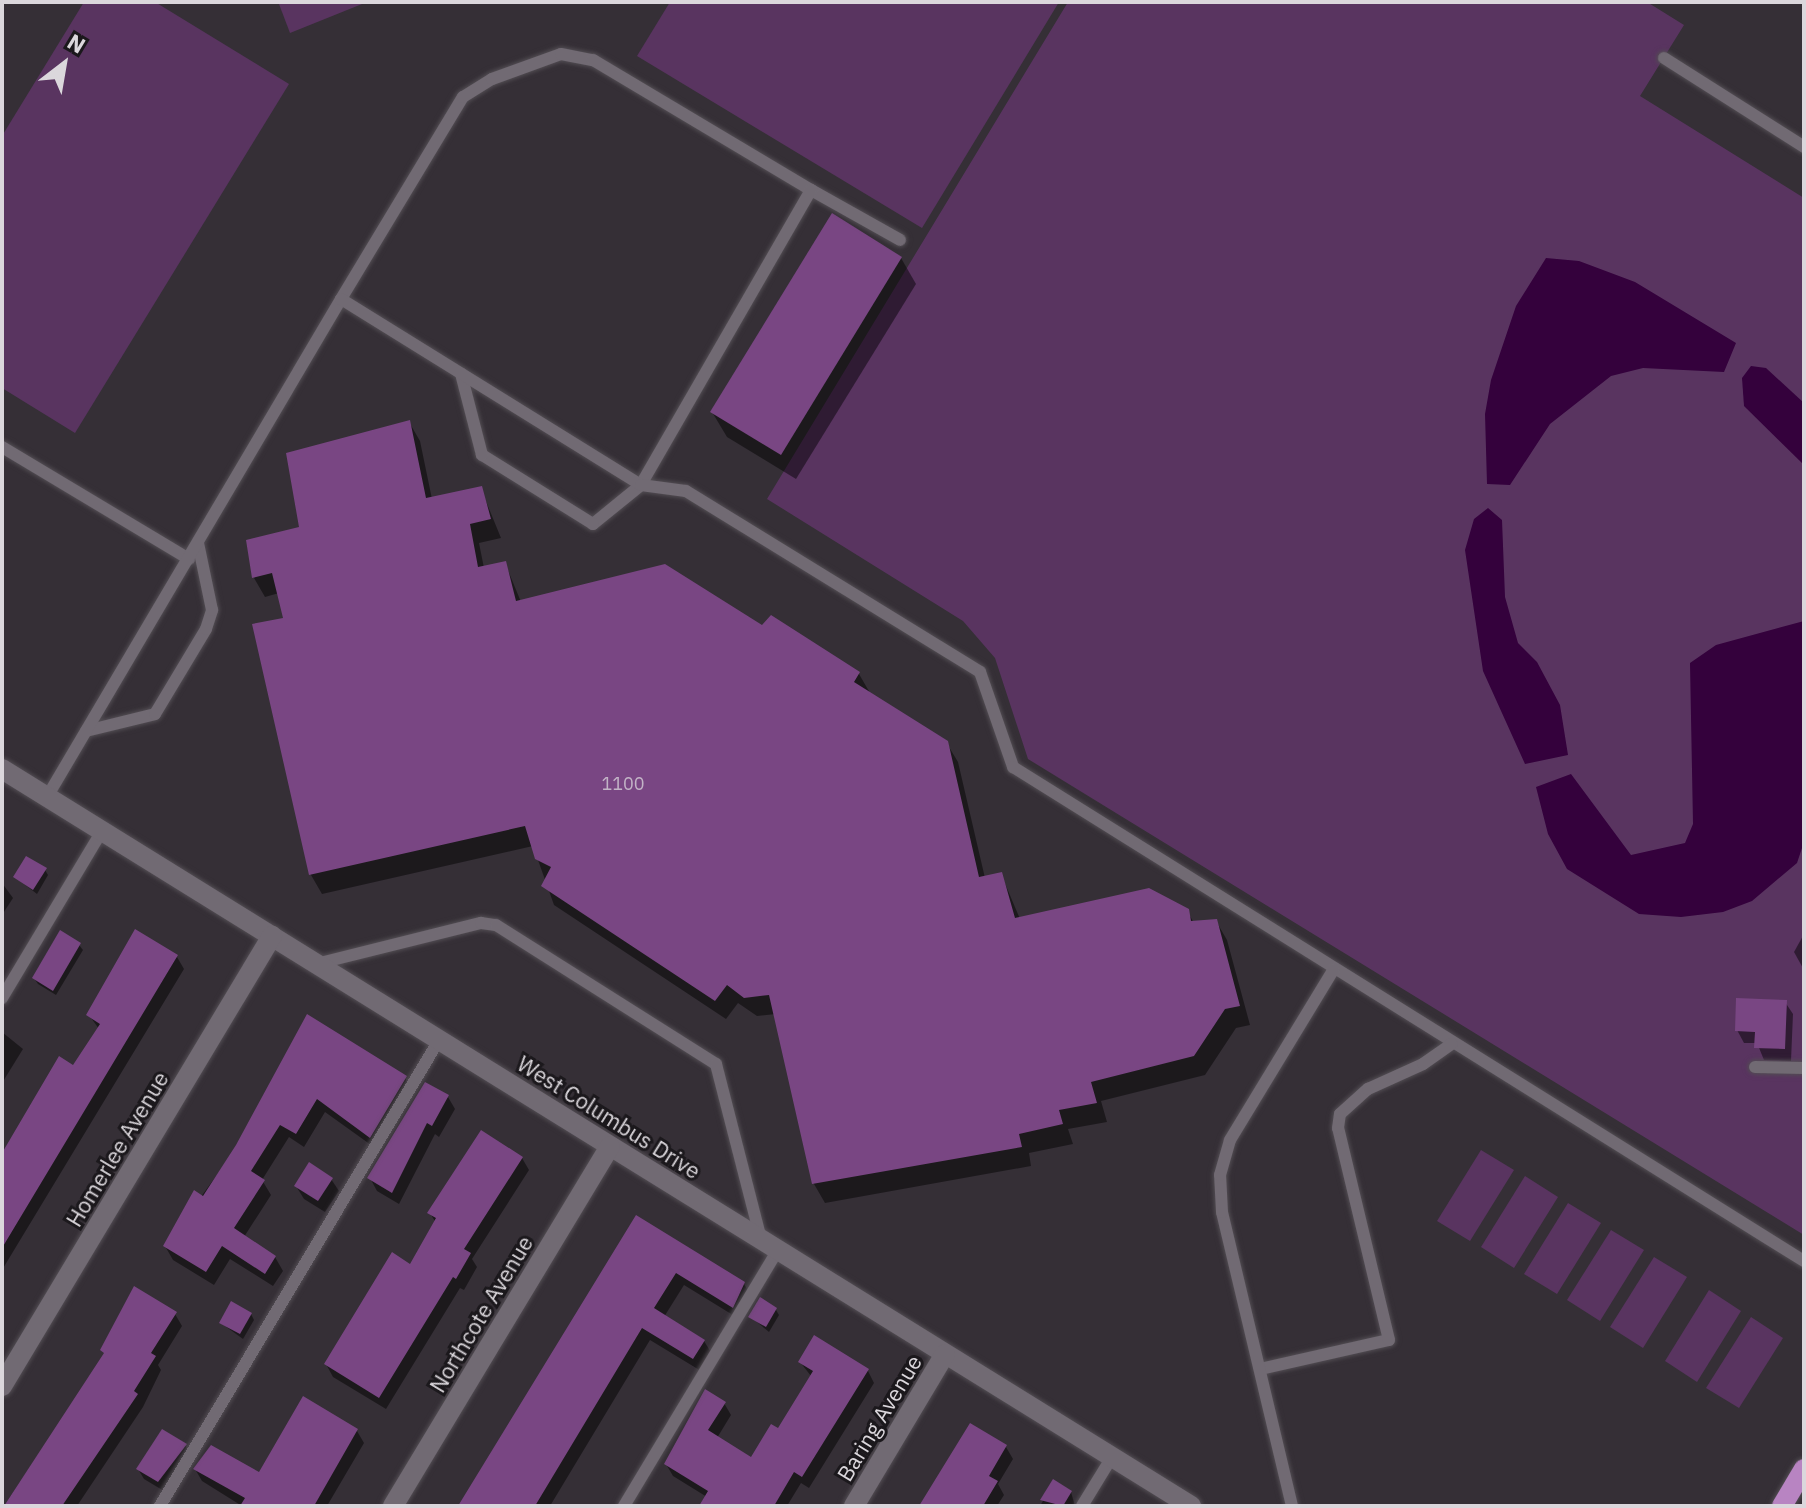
<!DOCTYPE html>
<html>
<head>
<meta charset="utf-8">
<style>
	body { margin:0 }
	#map { position:relative; width:1806px; height:1508px; overflow:hidden; background:#352f36; font-family:"IBM Plex Sans",sans-serif }
	div>[style] { position:absolute }
	[style*='--x'] { left:calc(var(--x)*1px); top:calc(var(--y)*1px); width:calc(var(--w)*1px); rotate:calc(var(--a)*1deg) }
	.green>* { inset:0; background:#593460 }
	.water>* { inset:0; background:#34013c }
	.shadow>* { inset:0; background:#0007 }
	.building>* { inset:0; background:#794683 }
	.roads { filter:drop-shadow(0 0 2px #524d53) drop-shadow(0 0 2px #524d53) }
	.service>* { height:12px; margin:-6px; padding:0 6px; transform-origin:6px; border-radius:6px; background:#716a73 }
	.minor>* { height:20px; margin:-10px; padding:0 10px; transform-origin:10px; border-radius:10px; background:#716a73 }
	.primary>* { height:20px; margin:-10px; padding:0 10px; transform-origin:10px; border-radius:10px; background:#b884c2 }
	span { translate:-50% -50%; white-space:nowrap; text-align:center; line-height:1.15; -webkit-text-stroke:6px #1b181c; paint-order:stroke }
	.number-label { font-size:18px; color:#c2b3c6 }
	.number-label span { -webkit-text-stroke-width:0 }
	.street-label { font-size:22px; color:#dbd7dc }
	.frame { position:absolute; inset:0; border:4px solid #dbd7dc; pointer-events:none }
	.north { position:absolute; left:24px; top:24px; width:80px; height:80px; -webkit-text-stroke:6px #1b181c; paint-order:stroke; rotate:31deg; font-size:22px; font-weight:700; line-height:32px; text-align:center; color:#dbd7dc }
	.north::after { content:''; display:block; margin:auto; width:28px; height:36px; background:#dbd7dc; clip-path:polygon(50% 0,100% 100%,50% 72%,0 100%) }
</style>
</head>
<body>
<div id="map">
	<div class="green">
		<i style="clip-path:polygon(84px 2px,155px 2px,289px 84px,75px 433px,2px 388px,2px 136px)"></i>
		<i style="clip-path:polygon(286px 2px,367px 2px,290px 33px,279px 4px)"></i>
		<i style="clip-path:polygon(670px 2px,1059px 2px,922px 228px,637px 56px)"></i>
		<i style="clip-path:polygon(1068px 2px,1647px 2px,1684px 25px,1640px 96px,1804px 198px,1804px 1235px,1028px 759px,995px 658px,963px 621px,767px 499px)"></i>
		<i style="clip-path:polygon(1481px 1150px,1514px 1170px,1470px 1241px,1437px 1221px)"></i>
		<i style="clip-path:polygon(1525px 1176px,1558px 1197px,1514px 1268px,1481px 1247px)"></i>
		<i style="clip-path:polygon(1568px 1203px,1601px 1223px,1557px 1294px,1524px 1274px)"></i>
		<i style="clip-path:polygon(1611px 1230px,1644px 1250px,1600px 1321px,1567px 1300px)"></i>
		<i style="clip-path:polygon(1654px 1257px,1687px 1277px,1643px 1348px,1610px 1327px)"></i>
		<i style="clip-path:polygon(1709px 1290px,1741px 1311px,1697px 1382px,1665px 1361px)"></i>
		<i style="clip-path:polygon(1751px 1317px,1783px 1338px,1739px 1408px,1706px 1388px)"></i>
	</div>
	<div class="water">
		<i style="clip-path:polygon(1546px 258px,1579px 261px,1635px 282px,1736px 343px,1724px 372px,1643px 368px,1611px 376px,1550px 424px,1510px 485px,1487px 484px,1485px 414px,1491px 380px,1516px 306px)"></i>
		<i style="clip-path:polygon(1751px 366px,1766px 368px,1804px 403px,1804px 465px,1744px 406px,1742px 378px)"></i>
		<i style="clip-path:polygon(1488px 508px,1502px 520px,1505px 597px,1518px 643px,1537px 662px,1560px 705px,1568px 755px,1525px 764px,1483px 671px,1465px 550px,1474px 519px)"></i>
		<i style="clip-path:polygon(1804px 621px,1804px 842px,1797px 863px,1752px 901px,1723px 912px,1681px 917px,1639px 914px,1567px 869px,1548px 834px,1536px 787px,1571px 774px,1631px 855px,1685px 843px,1693px 824px,1690px 663px,1716px 645px)"></i>
	</div>
	<div class="shadow">
		<i style="clip-path:polygon(901px 258px,916px 284px,796px 479px,727px 437px,712px 412px)"></i>
		<i style="clip-path:polygon(409px 422px,420px 441px,432px 499px,481px 489px,501px 538px,479px 543px,484px 568px,505px 563px,521px 602px,763px 628px,859px 674px,870px 693px,946px 742px,958px 762px,985px 878px,1001px 874px,1020px 919px,1187px 911px,1194px 923px,1216px 921px,1227px 940px,1250px 1025px,1236px 1028px,1205px 1075px,1101px 1101px,1107px 1122px,1068px 1129px,1073px 1144px,1029px 1153px,1031px 1166px,825px 1203px,814px 1184px,776px 1014px,757px 1016px,738px 1003px,726px 1019px,554px 905px,533px 846px,322px 894px,311px 875px,255px 626px,285px 620px,279px 593px,265px 597px,254px 578px)"></i>
		<i style="clip-path:polygon(45px 870px,48px 875px,37px 894px,15px 877px)"></i>
		<i style="clip-path:polygon(2px 883px,13px 898px,2px 915px)"></i>
		<i style="clip-path:polygon(1804px 934px,1804px 970px,1794px 952px)"></i>
		<i style="clip-path:polygon(79px 945px,83px 950px,56px 995px,38px 984px,34px 978px)"></i>
		<i style="clip-path:polygon(177px 957px,184px 969px,2px 1270px,2px 1154px,74px 1068px,99px 1029px,89px 1015px)"></i>
		<i style="clip-path:polygon(1785px 1002px,1793px 1014px,1791px 1061px,1764px 1060px,1757px 1043px,1744px 1043px,1737px 1030px)"></i>
		<i style="clip-path:polygon(308px 1017px,405px 1078px,413px 1092px,378px 1150px,325px 1112px,304px 1147px,289px 1137px,262px 1180px,271px 1195px,244px 1237px,275px 1257px,283px 1271px,273px 1286px,230px 1259px,214px 1285px,173px 1260px,165px 1246px,238px 1146px)"></i>
		<i style="clip-path:polygon(2px 1032px,23px 1049px,2px 1083px)"></i>
		<i style="clip-path:polygon(448px 1097px,455px 1109px,439px 1137px,435px 1134px,399px 1204px,377px 1191px,370px 1178px)"></i>
		<i style="clip-path:polygon(522px 1158px,529px 1170px,472px 1259px,477px 1267px,464px 1290px,460px 1288px,386px 1409px,333px 1377px,326px 1364px,411px 1266px,436px 1223px,430px 1213px)"></i>
		<i style="clip-path:polygon(331px 1179px,339px 1191px,325px 1212px,304px 1199px,296px 1186px)"></i>
		<i style="clip-path:polygon(636px 1218px,744px 1284px,752px 1297px,741px 1320px,684px 1285px,664px 1317px,704px 1341px,712px 1354px,701px 1371px,650px 1340px,550px 1506px,462px 1506px)"></i>
		<i style="clip-path:polygon(776px 1310px,779px 1315px,769px 1332px,751px 1317px)"></i>
		<i style="clip-path:polygon(175px 1314px,182px 1326px,158px 1365px,161px 1370px,143px 1407px,77px 1506px,4px 1506px,105px 1354px)"></i>
		<i style="clip-path:polygon(251px 1314px,254px 1320px,243px 1339px,221px 1323px)"></i>
		<i style="clip-path:polygon(800px 1362px,868px 1371px,874px 1383px,809px 1488px,801px 1483px,787px 1506px,704px 1506px,707px 1497px,673px 1476px,666px 1464px,724px 1403px,731px 1415px,717px 1438px,752px 1460px,778px 1430px,811px 1376px)"></i>
		<i style="clip-path:polygon(357px 1431px,364px 1443px,327px 1506px,242px 1506px,202px 1481px,195px 1469px,260px 1475px)"></i>
		<i style="clip-path:polygon(185px 1445px,191px 1455px,164px 1491px,144px 1479px,138px 1469px)"></i>
		<i style="clip-path:polygon(1006px 1447px,1013px 1459px,998px 1484px,1004px 1495px,997px 1506px,923px 1506px)"></i>
		<i style="clip-path:polygon(1054px 1482px,1071px 1492px,1075px 1506px,1040px 1506px)"></i>
	</div>
	<div class="building">
		<i style="clip-path:polygon(832px 213px,902px 257px,781px 455px,710px 412px)"></i>
		<i style="clip-path:polygon(410px 420px,426px 498px,482px 486px,491px 519px,470px 524px,478px 567px,506px 561px,516px 601px,665px 564px,762px 625px,771px 615px,860px 672px,854px 682px,948px 741px,979px 877px,1002px 872px,1015px 918px,1149px 888px,1189px 909px,1191px 921px,1217px 919px,1240px 1006px,1225px 1009px,1194px 1056px,1091px 1082px,1097px 1103px,1059px 1110px,1063px 1124px,1019px 1134px,1022px 1147px,812px 1184px,769px 995px,744px 998px,727px 985px,715px 1001px,541px 886px,551px 867px,535px 859px,525px 826px,309px 875px,252px 624px,283px 618px,272px 573px,252px 578px,246px 540px,299px 527px,286px 453px)"></i>
		<i style="clip-path:polygon(26px 856px,47px 868px,33px 890px,13px 877px)"></i>
		<i style="clip-path:polygon(135px 929px,178px 955px,2px 1248px,2px 1153px,59px 1056px,73px 1065px,100px 1024px,86px 1015px)"></i>
		<i style="clip-path:polygon(60px 930px,81px 943px,53px 991px,32px 978px)"></i>
		<i style="clip-path:polygon(1736px 998px,1787px 1000px,1785px 1049px,1754px 1048px,1755px 1032px,1735px 1031px)"></i>
		<i style="clip-path:polygon(307px 1014px,407px 1076px,370px 1138px,317px 1099px,296px 1134px,280px 1125px,251px 1171px,265px 1180px,234px 1228px,276px 1256px,265px 1274px,222px 1246px,206px 1272px,163px 1246px,194px 1190px,203px 1196px,236px 1145px)"></i>
		<i style="clip-path:polygon(425px 1082px,449px 1095px,432px 1126px,427px 1123px,392px 1193px,367px 1178px)"></i>
		<i style="clip-path:polygon(481px 1130px,523px 1157px,464px 1249px,471px 1253px,456px 1279px,453px 1277px,379px 1398px,324px 1364px,392px 1252px,410px 1264px,436px 1218px,427px 1213px)"></i>
		<i style="clip-path:polygon(309px 1162px,333px 1178px,318px 1201px,294px 1186px)"></i>
		<i style="clip-path:polygon(636px 1215px,745px 1282px,733px 1308px,676px 1273px,654px 1308px,705px 1340px,693px 1359px,642px 1328px,535px 1506px,458px 1506px)"></i>
		<i style="clip-path:polygon(134px 1286px,177px 1312px,151px 1353px,156px 1356px,134px 1391px,138px 1394px,62px 1506px,4px 1506px,104px 1353px,100px 1350px)"></i>
		<i style="clip-path:polygon(760px 1297px,777px 1308px,766px 1327px,748px 1317px)"></i>
		<i style="clip-path:polygon(231px 1301px,252px 1313px,240px 1334px,219px 1323px)"></i>
		<i style="clip-path:polygon(814px 1335px,869px 1369px,802px 1477px,794px 1472px,774px 1506px,699px 1506px,708px 1491px,664px 1464px,705px 1389px,726px 1402px,708px 1430px,751px 1457px,771px 1424px,778px 1428px,813px 1371px,798px 1362px)"></i>
		<i style="clip-path:polygon(303px 1396px,358px 1429px,314px 1506px,240px 1506px,245px 1498px,193px 1469px,211px 1445px,259px 1472px)"></i>
		<i style="clip-path:polygon(970px 1423px,1007px 1445px,989px 1476px,998px 1481px,983px 1506px,919px 1506px)"></i>
		<i style="clip-path:polygon(162px 1429px,187px 1444px,158px 1482px,136px 1469px)"></i>
		<i style="clip-path:polygon(1053px 1479px,1072px 1491px,1063px 1506px,1040px 1500px)"></i>
	</div>
	<div class="roads">
		<div class="service">
			<i style="--x:1664;--y:58;--w:166;--a:32.4"></i>
			<i style="--x:811;--y:190;--w:102;--a:29.3"></i>
			<i style="--x:341;--y:299;--w:236;--a:-58.9"></i>
			<i style="--x:463;--y:97;--w:34;--a:-32"></i>
			<i style="--x:492;--y:79;--w:73;--a:-19.9"></i>
			<i style="--x:561;--y:54;--w:33;--a:11"></i>
			<i style="--x:593;--y:60;--w:254;--a:30.8"></i>
			<i style="--x:811;--y:190;--w:340;--a:120"></i>
			<i style="--x:641;--y:485;--w:62;--a:140.9"></i>
			<i style="--x:593;--y:524;--w:131;--a:-148.1"></i>
			<i style="--x:482;--y:455;--w:84;--a:-104.5"></i>
			<i style="--x:2;--y:447;--w:218;--a:30.9"></i>
			<i style="--x:86;--y:731;--w:71;--a:-13.8"></i>
			<i style="--x:155;--y:714;--w:99;--a:-59"></i>
			<i style="--x:206;--y:629;--w:20;--a:-72"></i>
			<i style="--x:212;--y:610;--w:68;--a:-101.8"></i>
			<i style="--x:47;--y:797;--w:578;--a:-59.44"></i>
			<i style="--x:341;--y:299;--w:353;--a:31.8"></i>
			<i style="--x:641;--y:485;--w:45;--a:7.6"></i>
			<i style="--x:686;--y:491;--w:345;--a:31.6"></i>
			<i style="--x:980;--y:672;--w:101;--a:70.8"></i>
			<i style="--x:1013;--y:767;--w:933;--a:31.99"></i>
			<i style="--x:316;--y:964;--w:170;--a:-14"></i>
			<i style="--x:481;--y:923;--w:15;--a:8"></i>
			<i style="--x:496;--y:925;--w:260;--a:32.3"></i>
			<i style="--x:716;--y:1064;--w:181;--a:75.6"></i>
			<i style="--x:2;--y:998;--w:195;--a:-59.1"></i>
			<i style="--x:1755;--y:1067;--w:49;--a:1.2"></i>
			<i style="--x:1260;--y:1369;--w:132;--a:-12.7"></i>
			<i style="--x:1389;--y:1340;--w:218;--a:-103.5"></i>
			<i style="--x:1338;--y:1128;--w:14;--a:-82"></i>
			<i style="--x:1340;--y:1114;--w:38;--a:-42"></i>
			<i style="--x:1368;--y:1089;--w:60;--a:-24.4"></i>
			<i style="--x:1423;--y:1064;--w:35;--a:-35"></i>
			<i style="--x:160;--y:1506;--w:543;--a:-59.09"></i>
			<i style="--x:624;--y:1506;--w:299;--a:-59"></i>
			<i style="--x:1082;--y:1506;--w:57;--a:-58.5"></i>
			<i style="--x:1292;--y:1506;--w:302;--a:-103.4"></i>
			<i style="--x:1222;--y:1212;--w:37;--a:-93"></i>
			<i style="--x:1220;--y:1175;--w:36;--a:-74"></i>
			<i style="--x:1230;--y:1140;--w:200;--a:-58.7"></i>
		</div>
		<div class="minor">
			<i style="--x:2;--y:769;--w:1399;--a:31.79"></i>
			<i style="--x:2;--y:1386;--w:525;--a:-59.04"></i>
			<i style="--x:393;--y:1506;--w:420;--a:-58.9"></i>
			<i style="--x:854;--y:1506;--w:177;--a:-59.1"></i>
		</div>
		<div class="primary">
			<i style="--x:1782;--y:1506;--w:43;--a:-59.3"></i>
		</div>
	</div>
	<div class="number-label">
		<span style="left:623px;top:784px">1100</span>
	</div>
	<div class="street-label">
		<span style="left:609px;top:1117px;rotate:32deg">West Columbus Drive</span>
		<span style="left:117px;top:1149px;rotate:-59deg">Homerlee Avenue</span>
		<span style="left:481px;top:1314px;rotate:-59deg">Northcote Avenue</span>
		<span style="left:879px;top:1418px;rotate:-59deg">Baring Avenue</span>
	</div>
	<div class="frame"></div>
	<div class="north">N</div>
</div>
</body>
</html>
